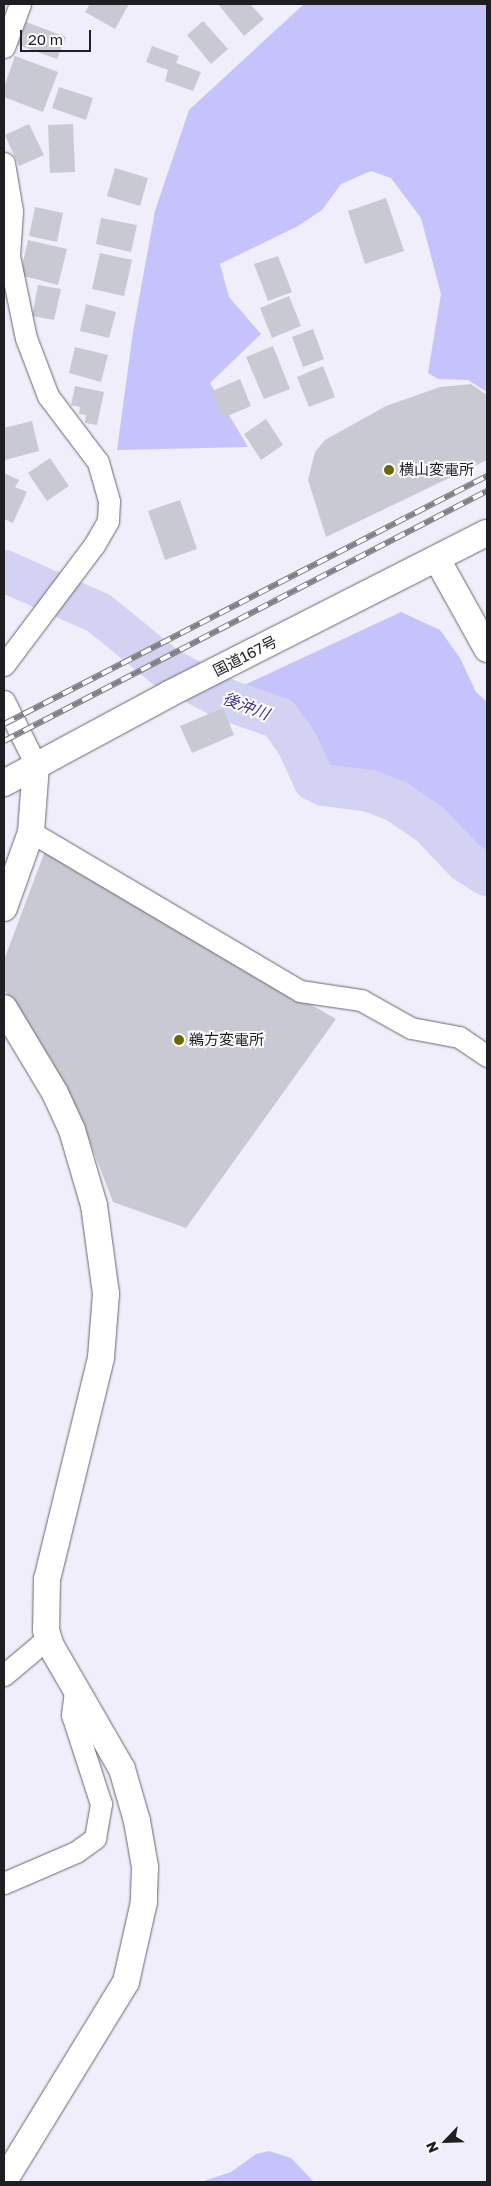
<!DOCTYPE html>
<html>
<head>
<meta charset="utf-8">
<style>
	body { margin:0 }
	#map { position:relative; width:491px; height:2186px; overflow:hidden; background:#efeefa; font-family:"Golos Text","Noto Sans JP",sans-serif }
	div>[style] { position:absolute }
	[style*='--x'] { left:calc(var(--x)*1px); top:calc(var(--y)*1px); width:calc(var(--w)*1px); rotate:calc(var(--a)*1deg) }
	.green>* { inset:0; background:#c6c2fb }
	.river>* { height:42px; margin:-21px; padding:0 21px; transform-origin:21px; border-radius:21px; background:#d3d2f3 }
	.building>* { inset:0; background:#c9c9d4 }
	.roads { filter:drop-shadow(0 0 1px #676771) drop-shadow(0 0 1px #676771) }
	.minor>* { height:21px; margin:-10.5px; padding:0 10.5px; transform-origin:10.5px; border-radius:10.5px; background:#fff }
	.tertiary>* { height:26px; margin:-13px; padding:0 13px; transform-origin:13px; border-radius:13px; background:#fff }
	.rail>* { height:5.5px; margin-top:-2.75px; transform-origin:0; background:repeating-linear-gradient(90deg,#fdfdfd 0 11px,#818088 0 22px); box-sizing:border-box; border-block:1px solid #818088 }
	.dots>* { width:14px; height:14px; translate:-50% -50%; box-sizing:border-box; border:2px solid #fdfdfd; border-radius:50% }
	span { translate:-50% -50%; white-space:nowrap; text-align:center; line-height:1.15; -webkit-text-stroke:4px #fdfdfd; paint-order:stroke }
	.poi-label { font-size:15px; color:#1f1f23 }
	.left { translate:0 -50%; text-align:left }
	.street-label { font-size:15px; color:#1f1f23 }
	.water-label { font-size:16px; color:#412c88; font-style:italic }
	.frame { position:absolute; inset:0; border:5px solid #1f1f23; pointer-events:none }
	.north { position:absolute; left:421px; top:2116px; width:50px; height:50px; -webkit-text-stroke:4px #fdfdfd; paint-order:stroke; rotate:246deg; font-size:14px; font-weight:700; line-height:20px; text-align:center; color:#1f1f23 }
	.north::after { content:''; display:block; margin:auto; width:18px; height:22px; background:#1f1f23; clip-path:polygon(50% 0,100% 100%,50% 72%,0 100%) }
	.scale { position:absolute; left:20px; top:30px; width:71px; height:22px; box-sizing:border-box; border:2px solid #1f1f23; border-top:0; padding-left:6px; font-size:15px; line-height:18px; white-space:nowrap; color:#1f1f23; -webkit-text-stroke:4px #fdfdfd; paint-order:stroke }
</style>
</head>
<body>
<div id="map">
	<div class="green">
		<i style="clip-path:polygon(304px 4px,487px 4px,487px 392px,468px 380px,438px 379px,428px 373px,441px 294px,421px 218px,391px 178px,371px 171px,341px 184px,322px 210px,298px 226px,220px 264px,229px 297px,261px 334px,210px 383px,248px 447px,117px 450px,133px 332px,155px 211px,189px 110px)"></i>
		<i style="clip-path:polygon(401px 612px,440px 630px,460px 658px,476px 692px,487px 702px,487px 892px,397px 811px,364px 798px,328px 771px,290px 706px,246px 700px,238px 688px)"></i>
		<i style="clip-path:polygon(269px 2151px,291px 2158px,314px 2182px,201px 2182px,231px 2172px,256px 2154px)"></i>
	</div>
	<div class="river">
		<i style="--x:4;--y:571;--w:104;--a:23.9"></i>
		<i style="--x:99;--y:613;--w:85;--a:39.3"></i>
		<i style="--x:165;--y:667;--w:70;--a:28"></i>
		<i style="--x:227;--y:700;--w:55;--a:19.1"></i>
		<i style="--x:279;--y:718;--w:31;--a:54"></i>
		<i style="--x:297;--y:743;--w:41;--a:65.3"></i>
		<i style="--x:314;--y:780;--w:11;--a:27"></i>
		<i style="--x:324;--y:785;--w:46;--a:7.4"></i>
		<i style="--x:370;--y:791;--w:28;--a:21"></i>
		<i style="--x:396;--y:801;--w:41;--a:34.1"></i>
		<i style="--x:430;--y:824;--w:52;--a:46.5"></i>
		<i style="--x:466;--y:862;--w:25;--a:32"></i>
	</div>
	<div class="building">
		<i style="clip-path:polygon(90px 4px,129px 4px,115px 29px,85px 12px)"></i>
		<i style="clip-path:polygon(218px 4px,250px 4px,264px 19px,244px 36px)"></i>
		<i style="clip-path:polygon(203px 21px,228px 49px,211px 64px,187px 35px)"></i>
		<i style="clip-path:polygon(26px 22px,66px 37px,57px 59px,18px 45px)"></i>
		<i style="clip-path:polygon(152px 46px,179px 56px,176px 63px,201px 72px,193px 91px,165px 81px,168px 70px,146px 62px)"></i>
		<i style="clip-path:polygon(15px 56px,58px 72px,43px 112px,4px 97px,4px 87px)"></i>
		<i style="clip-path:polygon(59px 87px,93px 98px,86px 120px,52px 108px)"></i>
		<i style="clip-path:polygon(29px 124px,44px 155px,19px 166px,5px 135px)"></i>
		<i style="clip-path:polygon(73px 124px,75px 172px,50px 173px,48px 125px)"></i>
		<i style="clip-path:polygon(115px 168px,148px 178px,140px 206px,107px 196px)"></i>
		<i style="clip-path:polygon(386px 198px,404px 251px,365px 264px,348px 211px)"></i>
		<i style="clip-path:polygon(35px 207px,63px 213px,57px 242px,29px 236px)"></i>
		<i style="clip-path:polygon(101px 218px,137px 225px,131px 252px,96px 244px)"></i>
		<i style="clip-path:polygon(28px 240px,67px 249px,58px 285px,20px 275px)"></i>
		<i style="clip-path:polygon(100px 253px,132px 260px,124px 296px,92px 289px)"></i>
		<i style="clip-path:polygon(278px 256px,292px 292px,268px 301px,254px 264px)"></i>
		<i style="clip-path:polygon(38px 285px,61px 289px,54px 320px,32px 316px)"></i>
		<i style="clip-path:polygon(289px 296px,301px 326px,272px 338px,260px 308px)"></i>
		<i style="clip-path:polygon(86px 304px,116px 312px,109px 338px,80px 331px)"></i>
		<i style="clip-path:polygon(313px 329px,324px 359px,303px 367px,292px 337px)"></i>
		<i style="clip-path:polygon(273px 346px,290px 389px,264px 399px,246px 357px)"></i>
		<i style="clip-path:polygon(75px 347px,108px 355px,101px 382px,69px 373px)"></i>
		<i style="clip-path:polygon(323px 366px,335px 397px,309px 407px,297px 377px)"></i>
		<i style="clip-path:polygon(240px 379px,251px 406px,223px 418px,212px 391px)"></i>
		<i style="clip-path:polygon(471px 384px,487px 395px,487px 460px,326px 537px,308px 480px,315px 452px,325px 440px,386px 406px,440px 387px)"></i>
		<i style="clip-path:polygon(75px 386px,104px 392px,97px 425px,85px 423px,86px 415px,79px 414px,80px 407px,71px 405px)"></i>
		<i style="clip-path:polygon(266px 419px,283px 445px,261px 460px,244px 434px)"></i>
		<i style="clip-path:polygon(32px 421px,39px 451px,5px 460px,4px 428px)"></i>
		<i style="clip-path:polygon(50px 458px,69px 486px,47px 501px,28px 473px)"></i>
		<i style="clip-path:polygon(4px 473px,19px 480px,15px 487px,27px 492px,13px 523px,4px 519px)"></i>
		<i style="clip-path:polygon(180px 500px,197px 549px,165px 560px,148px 511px)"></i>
		<i style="clip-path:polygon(223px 708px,234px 735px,192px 753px,180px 726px)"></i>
		<i style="clip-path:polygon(45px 851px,336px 1019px,186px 1228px,113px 1202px,88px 1137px,52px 1061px,4px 989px,4px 960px)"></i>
	</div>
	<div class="roads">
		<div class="minor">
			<i style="--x:4;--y:47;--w:46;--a:-69.6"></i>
			<i style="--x:4;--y:163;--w:49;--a:80.5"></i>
			<i style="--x:12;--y:211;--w:45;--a:93.8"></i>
			<i style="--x:9;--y:256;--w:84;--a:78.3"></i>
			<i style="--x:26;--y:338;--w:62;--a:69.2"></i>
			<i style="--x:48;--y:396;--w:83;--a:52.9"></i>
			<i style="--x:98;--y:462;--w:41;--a:74.2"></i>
			<i style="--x:109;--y:501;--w:20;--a:93"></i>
			<i style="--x:108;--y:521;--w:28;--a:120"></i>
			<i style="--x:94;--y:545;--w:150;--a:126.9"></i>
			<i style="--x:4;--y:701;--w:72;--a:63.4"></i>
			<i style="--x:31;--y:832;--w:312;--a:30.6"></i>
			<i style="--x:300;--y:991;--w:62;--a:8.4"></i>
			<i style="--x:361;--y:1000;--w:57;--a:29.2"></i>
			<i style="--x:411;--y:1028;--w:49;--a:10.6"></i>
			<i style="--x:459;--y:1037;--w:34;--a:34"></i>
			<i style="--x:4;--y:1675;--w:57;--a:-40.1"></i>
			<i style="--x:4;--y:1883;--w:78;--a:-23.3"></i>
			<i style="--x:76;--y:1852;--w:24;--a:-36"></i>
			<i style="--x:95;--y:1838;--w:35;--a:-80"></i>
			<i style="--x:101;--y:1804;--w:94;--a:-108"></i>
			<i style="--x:72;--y:1715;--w:26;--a:-83"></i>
		</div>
		<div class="tertiary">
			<i style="--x:437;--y:559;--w:103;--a:60.9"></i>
			<i style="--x:4;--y:783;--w:187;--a:-28.3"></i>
			<i style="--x:169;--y:694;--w:356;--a:-26.9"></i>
			<i style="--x:4;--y:908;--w:81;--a:-70.4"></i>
			<i style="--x:31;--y:832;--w:67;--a:-85.7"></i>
			<i style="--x:4;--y:1008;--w:99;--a:59"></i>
			<i style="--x:55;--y:1093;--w:41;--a:65.3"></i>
			<i style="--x:72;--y:1130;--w:78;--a:73.7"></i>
			<i style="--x:94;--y:1205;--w:90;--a:82.3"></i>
			<i style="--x:106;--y:1294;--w:64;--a:94.5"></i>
			<i style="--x:101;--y:1358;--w:228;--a:103.7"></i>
			<i style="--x:47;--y:1579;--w:51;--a:91.1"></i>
			<i style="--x:46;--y:1630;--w:17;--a:73"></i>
			<i style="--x:51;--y:1646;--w:142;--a:60"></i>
			<i style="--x:122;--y:1769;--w:54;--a:73.9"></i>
			<i style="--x:137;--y:1821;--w:47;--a:80.1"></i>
			<i style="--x:145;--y:1867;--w:35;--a:92"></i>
			<i style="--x:144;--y:1902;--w:82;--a:102.7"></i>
			<i style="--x:126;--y:1982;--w:233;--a:121.5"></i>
		</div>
	</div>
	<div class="rail">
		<i style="--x:4;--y:724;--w:543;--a:-27.18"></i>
		<i style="--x:4;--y:741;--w:544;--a:-27.37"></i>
	</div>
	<div class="dots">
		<i style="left:389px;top:470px;background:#6b6700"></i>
		<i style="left:179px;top:1040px;background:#6b6700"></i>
	</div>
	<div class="poi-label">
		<span class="left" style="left:399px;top:470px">横山変電所</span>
		<span class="left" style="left:189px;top:1040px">鵜方変電所</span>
	</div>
	<div class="street-label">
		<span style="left:245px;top:656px;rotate:-27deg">国道167号</span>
	</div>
	<div class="water-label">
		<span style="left:246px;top:706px;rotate:21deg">後沖川</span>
	</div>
	<div class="frame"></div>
	<div class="north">N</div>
	<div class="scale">20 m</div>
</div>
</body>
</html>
